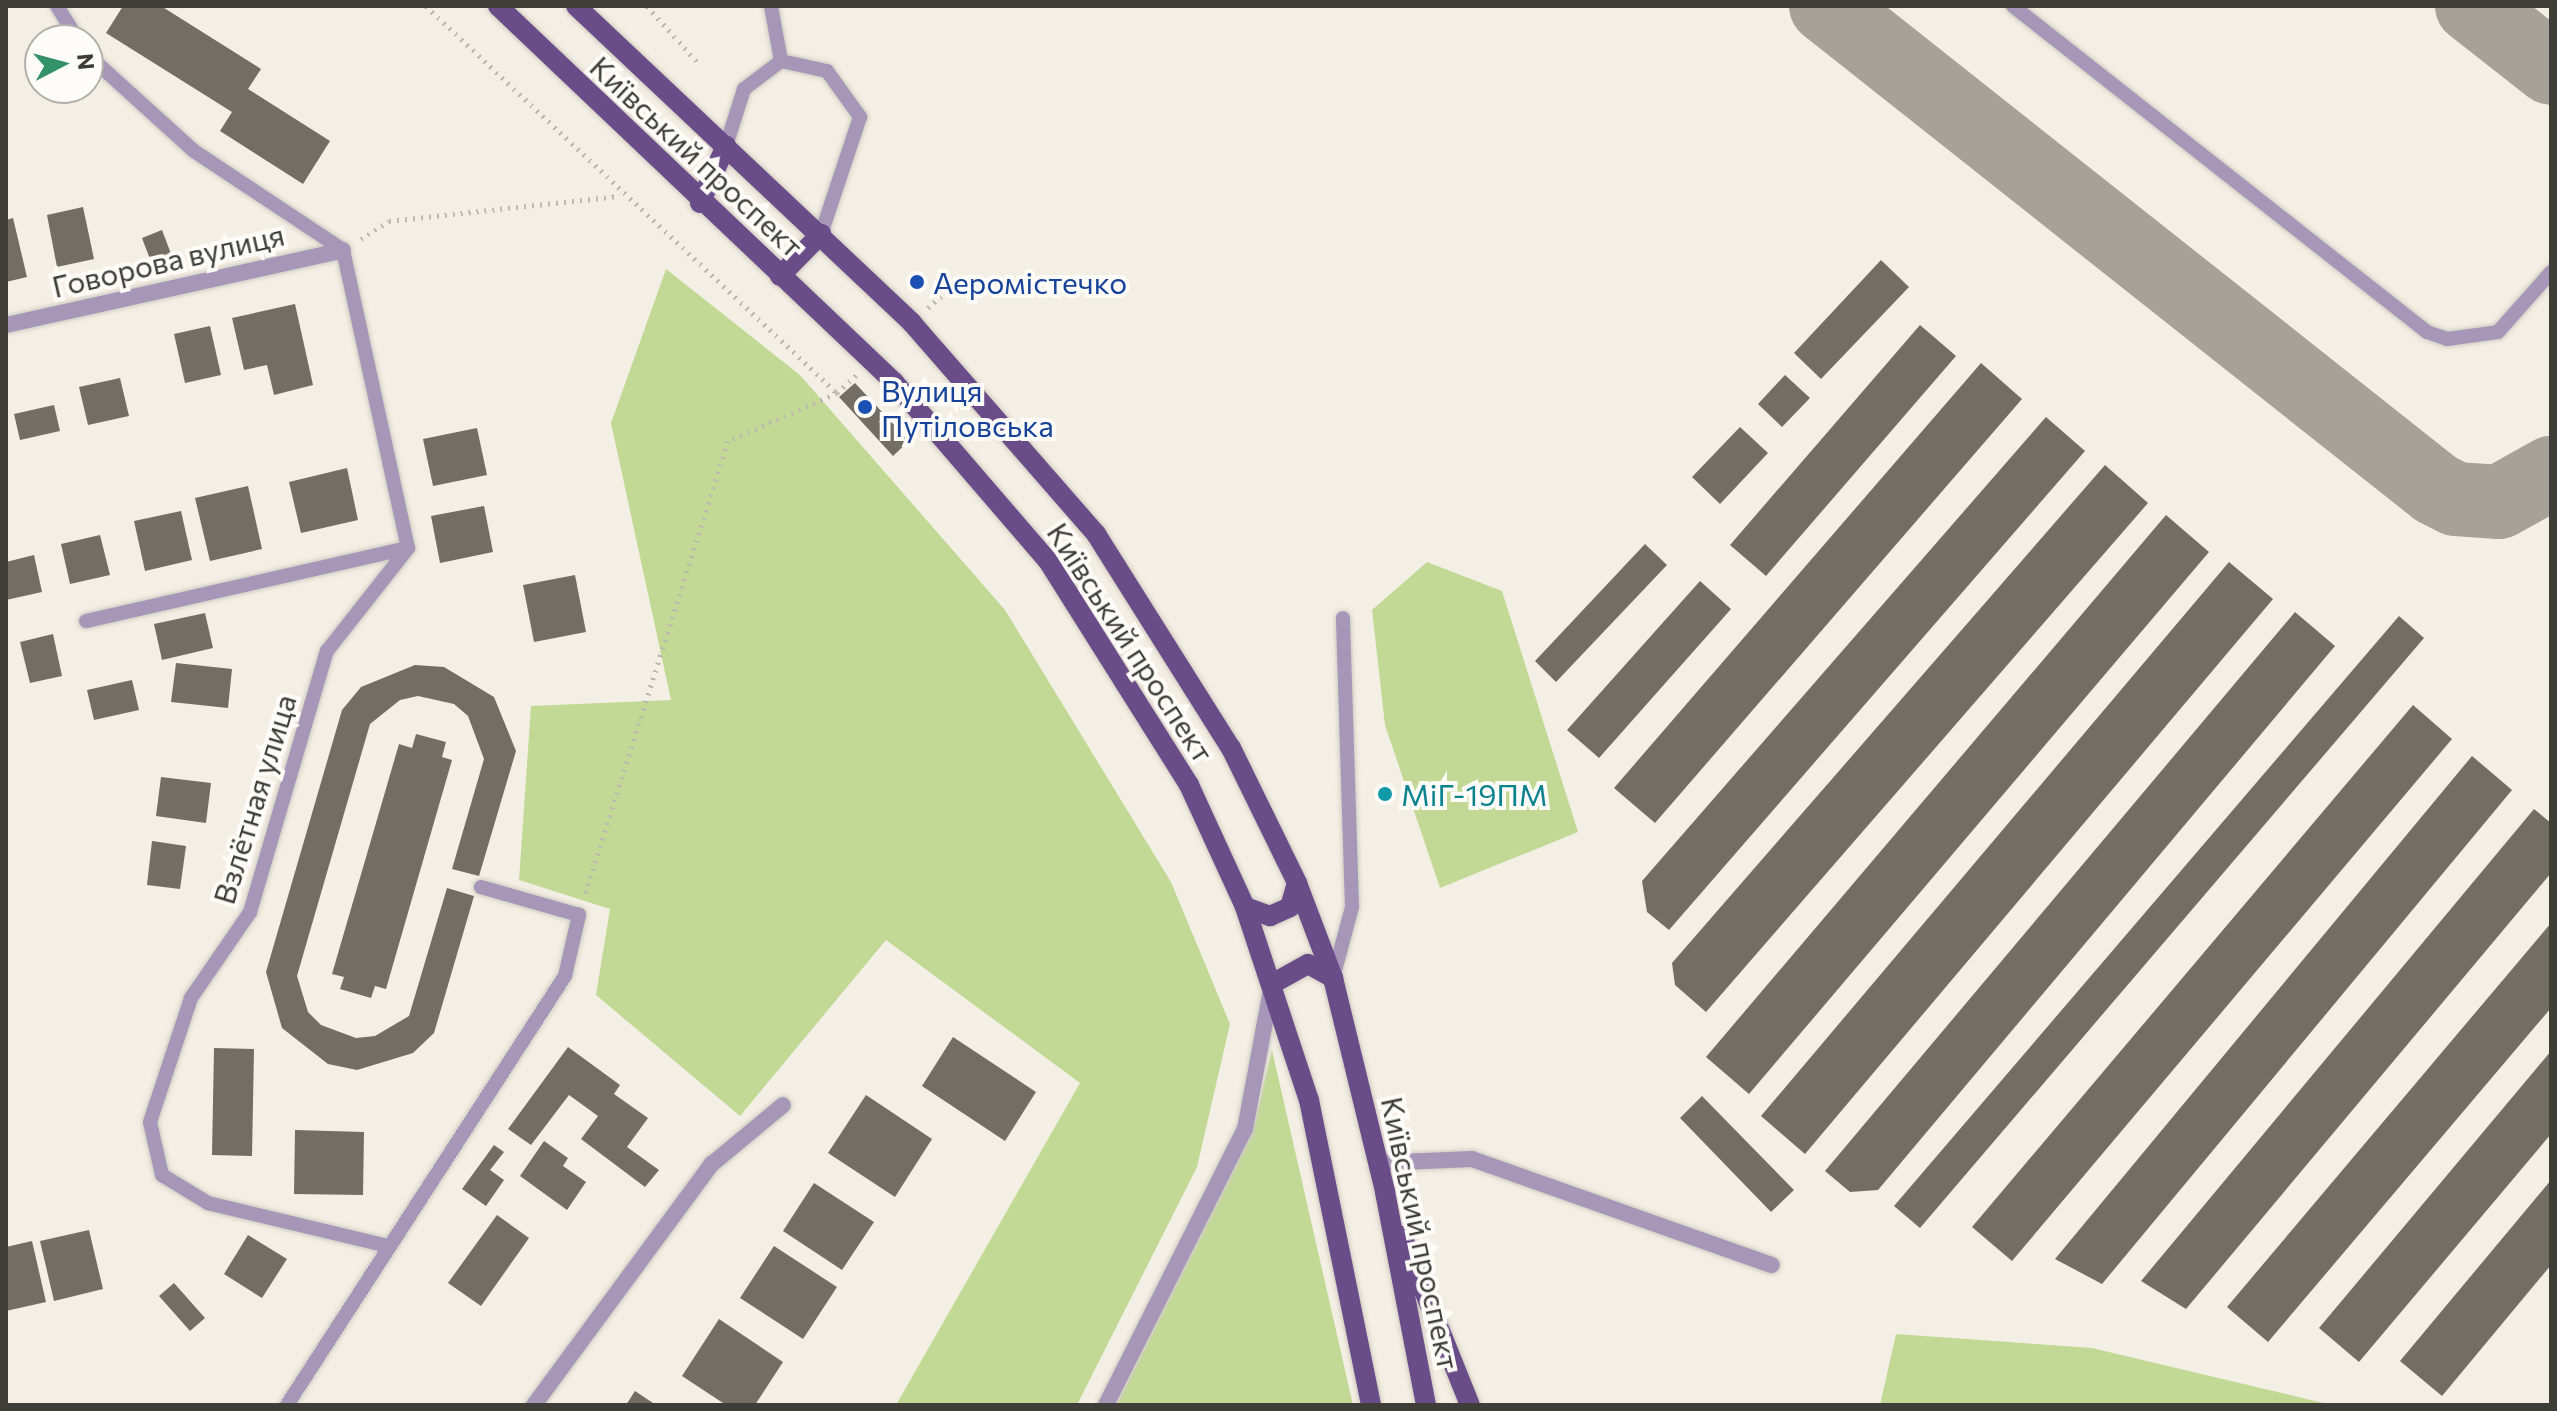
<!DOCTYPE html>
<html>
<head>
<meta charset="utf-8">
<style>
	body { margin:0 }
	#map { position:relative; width:2557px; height:1411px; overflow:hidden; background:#f4efe4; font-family:Commissioner,sans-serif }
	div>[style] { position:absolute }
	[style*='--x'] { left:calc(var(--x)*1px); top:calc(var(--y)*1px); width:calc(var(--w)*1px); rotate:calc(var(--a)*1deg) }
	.green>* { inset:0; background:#c2d996 }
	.taxiway>* { height:74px; margin:-37px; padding:0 37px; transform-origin:37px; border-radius:37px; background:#a6a29a }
	.building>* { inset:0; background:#726e64 }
	.path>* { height:5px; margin-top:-2.5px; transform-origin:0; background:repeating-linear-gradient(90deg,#bdb9af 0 2px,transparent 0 8px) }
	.roads { filter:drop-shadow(0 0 2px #d0cbc2) drop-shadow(0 0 2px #d0cbc2) }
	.service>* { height:14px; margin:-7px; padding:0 7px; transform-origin:7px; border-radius:7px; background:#a696b8 }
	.minor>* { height:16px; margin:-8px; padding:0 8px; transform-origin:8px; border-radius:8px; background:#a696b8 }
	.tertiary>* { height:16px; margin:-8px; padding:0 8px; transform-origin:8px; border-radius:8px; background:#a696b8 }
	.primary>* { height:20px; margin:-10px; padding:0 10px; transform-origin:10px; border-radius:10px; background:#6a4c88 }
	.dots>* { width:22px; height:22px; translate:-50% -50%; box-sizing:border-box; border:4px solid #fefcf8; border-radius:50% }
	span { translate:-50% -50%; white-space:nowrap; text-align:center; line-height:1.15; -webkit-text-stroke:8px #fefcf8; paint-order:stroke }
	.street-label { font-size:30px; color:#3f3d38 }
	.transit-label { font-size:30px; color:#164399 }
	.left { translate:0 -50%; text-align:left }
	.culture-label { font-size:30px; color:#0d838f }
	.frame { position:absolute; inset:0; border:8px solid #3f3d38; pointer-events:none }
	.north { position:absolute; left:24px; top:24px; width:80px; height:80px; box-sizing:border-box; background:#fefcf8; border:2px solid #b2b0ab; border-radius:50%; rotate:84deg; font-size:22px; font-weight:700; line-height:32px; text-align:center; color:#3f3d38 }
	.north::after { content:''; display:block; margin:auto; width:28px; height:36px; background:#34926b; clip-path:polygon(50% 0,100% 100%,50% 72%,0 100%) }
</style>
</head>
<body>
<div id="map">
	<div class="green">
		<i style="clip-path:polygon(666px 269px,800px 375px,1005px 610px,1171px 882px,1230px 1024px,1197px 1167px,1077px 1405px,896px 1405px,1080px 1083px,886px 940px,740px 1116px,596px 995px,610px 909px,519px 880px,531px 706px,671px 700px,611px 423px)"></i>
		<i style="clip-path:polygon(1427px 562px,1502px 591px,1578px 832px,1440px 888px,1385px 725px,1372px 610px)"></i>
		<i style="clip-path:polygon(1272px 1050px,1353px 1405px,1116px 1405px,1252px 1134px)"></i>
		<i style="clip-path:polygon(1896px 1334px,2092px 1348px,2332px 1405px,1880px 1405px)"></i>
	</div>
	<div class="taxiway">
		<i style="--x:1826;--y:6;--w:778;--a:38.37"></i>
		<i style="--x:2436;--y:489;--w:22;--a:27"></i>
		<i style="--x:2456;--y:499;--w:43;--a:4"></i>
		<i style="--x:2499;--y:502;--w:60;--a:-29.1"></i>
		<i style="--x:2472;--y:6;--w:100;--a:38.1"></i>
	</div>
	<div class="building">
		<i style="clip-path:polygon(123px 6px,161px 6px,261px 69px,248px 89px,330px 141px,303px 184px,220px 131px,232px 112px,106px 33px)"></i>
		<i style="clip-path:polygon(83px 207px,94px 259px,57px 267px,47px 215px)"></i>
		<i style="clip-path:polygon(13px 218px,27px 277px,6px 282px,6px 220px)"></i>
		<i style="clip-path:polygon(162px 230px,173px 259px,153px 267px,142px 238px)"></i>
		<i style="clip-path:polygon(1881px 260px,1909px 287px,1821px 379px,1794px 353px)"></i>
		<i style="clip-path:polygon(295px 304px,313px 385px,274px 395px,267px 365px,244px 370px,232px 318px)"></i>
		<i style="clip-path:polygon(1920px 325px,1956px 356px,1766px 576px,1730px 545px)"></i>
		<i style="clip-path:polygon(210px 326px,221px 375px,185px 383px,174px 334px)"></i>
		<i style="clip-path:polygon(1981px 363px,2022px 399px,1655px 823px,1614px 788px)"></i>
		<i style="clip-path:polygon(1785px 375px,1810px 398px,1782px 427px,1758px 404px)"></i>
		<i style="clip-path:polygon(120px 378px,129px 416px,88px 425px,79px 387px)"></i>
		<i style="clip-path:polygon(855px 383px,909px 441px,893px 456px,839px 397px)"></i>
		<i style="clip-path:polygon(54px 405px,60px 431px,20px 440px,14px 414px)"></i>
		<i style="clip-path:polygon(2046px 417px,2085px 451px,1669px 930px,1647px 912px,1642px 881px)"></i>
		<i style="clip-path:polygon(1740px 427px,1768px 453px,1720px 504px,1692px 477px)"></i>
		<i style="clip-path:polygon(477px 428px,487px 475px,433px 486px,423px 439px)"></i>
		<i style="clip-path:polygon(2105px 465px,2148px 503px,1706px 1012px,1675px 985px,1672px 963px)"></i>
		<i style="clip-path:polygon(347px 468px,358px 520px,301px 533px,289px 482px)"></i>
		<i style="clip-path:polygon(248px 486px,262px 549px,210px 561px,195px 498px)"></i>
		<i style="clip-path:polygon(484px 506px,493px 552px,440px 563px,431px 516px)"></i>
		<i style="clip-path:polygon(181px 511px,192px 560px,145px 571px,134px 521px)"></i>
		<i style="clip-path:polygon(2166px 515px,2209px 552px,1749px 1094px,1706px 1057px)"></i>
		<i style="clip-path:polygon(100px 535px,110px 575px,70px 584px,61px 544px)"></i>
		<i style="clip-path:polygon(1645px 544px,1667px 565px,1556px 682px,1535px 661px)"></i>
		<i style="clip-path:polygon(34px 555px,42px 592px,6px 600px,6px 562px)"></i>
		<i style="clip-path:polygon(2229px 562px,2273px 599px,1805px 1154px,1761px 1116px)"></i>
		<i style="clip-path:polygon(575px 575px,586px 632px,534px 642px,523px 585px)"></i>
		<i style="clip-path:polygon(1700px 581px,1731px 609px,1599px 758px,1567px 730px)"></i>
		<i style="clip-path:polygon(2295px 612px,2335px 646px,1878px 1190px,1850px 1192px,1825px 1171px)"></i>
		<i style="clip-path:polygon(205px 613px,213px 648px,162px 660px,154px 624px)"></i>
		<i style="clip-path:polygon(2399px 616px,2424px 638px,1920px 1228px,1894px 1206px)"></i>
		<i style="clip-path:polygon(53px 634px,62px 676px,30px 683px,20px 642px)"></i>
		<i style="clip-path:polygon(176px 663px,232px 669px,228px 708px,171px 702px)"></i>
		<i style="clip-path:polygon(415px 665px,444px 667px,494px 697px,516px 751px,479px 876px,452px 869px,484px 759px,468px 716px,454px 704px,418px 696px,400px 700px,370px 724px,297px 976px,308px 1012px,321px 1025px,356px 1038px,375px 1036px,409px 1016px,447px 888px,474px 896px,434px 1033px,413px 1053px,357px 1070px,328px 1064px,282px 1028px,266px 972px,342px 710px,361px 687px)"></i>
		<i style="clip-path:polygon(132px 680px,139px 710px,94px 720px,87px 690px)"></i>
		<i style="clip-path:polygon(2413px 705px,2452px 739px,2012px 1261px,1972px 1227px)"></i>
		<i style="clip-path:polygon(416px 734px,446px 742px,442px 757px,452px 760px,386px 989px,375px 986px,371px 998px,340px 989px,344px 977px,332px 974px,399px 744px,412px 748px)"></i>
		<i style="clip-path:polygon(2472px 756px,2512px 790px,2102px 1284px,2055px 1259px)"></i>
		<i style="clip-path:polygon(161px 777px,211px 783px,206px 823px,156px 816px)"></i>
		<i style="clip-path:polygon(2534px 809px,2551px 823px,2551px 873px,2186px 1309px,2141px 1281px)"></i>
		<i style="clip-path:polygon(152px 841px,186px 846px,180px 889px,147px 885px)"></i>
		<i style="clip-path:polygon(2551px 923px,2551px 1008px,2268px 1342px,2227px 1307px)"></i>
		<i style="clip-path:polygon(953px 1037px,1036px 1092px,1005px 1141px,922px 1086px)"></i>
		<i style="clip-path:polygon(568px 1047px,620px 1085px,614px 1094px,648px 1118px,627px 1147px,659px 1170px,645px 1187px,581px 1139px,598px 1116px,569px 1095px,531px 1145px,508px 1129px)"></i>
		<i style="clip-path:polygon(214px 1048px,254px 1049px,252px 1156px,212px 1155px)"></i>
		<i style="clip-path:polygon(2551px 1051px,2551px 1134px,2359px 1362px,2319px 1328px)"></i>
		<i style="clip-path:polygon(866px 1095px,932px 1139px,895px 1197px,828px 1153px)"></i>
		<i style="clip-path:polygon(1702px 1096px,1794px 1190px,1771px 1212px,1680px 1118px)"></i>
		<i style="clip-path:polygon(295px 1130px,364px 1132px,363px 1195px,294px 1194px)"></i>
		<i style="clip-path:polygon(544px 1141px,568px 1158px,563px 1166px,586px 1182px,567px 1210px,520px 1176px)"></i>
		<i style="clip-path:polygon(494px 1145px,504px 1152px,490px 1170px,504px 1180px,486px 1206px,462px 1189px)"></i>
		<i style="clip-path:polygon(2551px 1180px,2551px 1265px,2442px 1396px,2400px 1361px)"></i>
		<i style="clip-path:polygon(814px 1183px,874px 1222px,842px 1270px,783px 1231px)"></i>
		<i style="clip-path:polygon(497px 1215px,529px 1238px,481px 1306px,448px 1283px)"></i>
		<i style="clip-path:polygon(89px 1230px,103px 1289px,54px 1301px,40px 1241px)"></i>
		<i style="clip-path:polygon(248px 1235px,287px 1259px,262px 1298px,224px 1274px)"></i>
		<i style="clip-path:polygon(32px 1241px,46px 1302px,6px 1311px,6px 1247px)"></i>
		<i style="clip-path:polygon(774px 1246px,837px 1287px,803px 1339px,740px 1298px)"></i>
		<i style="clip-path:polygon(174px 1283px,205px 1318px,190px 1331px,159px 1296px)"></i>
		<i style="clip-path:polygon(719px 1319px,783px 1362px,755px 1405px,726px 1405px,682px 1376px)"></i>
		<i style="clip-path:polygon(635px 1391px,656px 1405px,626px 1405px)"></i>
	</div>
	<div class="path">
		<i style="--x:426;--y:6;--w:565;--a:43.28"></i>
		<i style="--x:837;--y:393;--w:119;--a:156.2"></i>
		<i style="--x:728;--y:441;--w:480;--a:107.5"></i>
		<i style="--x:647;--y:6;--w:79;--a:48.1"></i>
		<i style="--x:361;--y:239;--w:33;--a:-33"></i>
		<i style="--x:389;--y:221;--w:232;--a:-6.2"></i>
		<i style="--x:928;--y:308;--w:24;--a:-42"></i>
		<i style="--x:837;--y:393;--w:26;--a:-43"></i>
	</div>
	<div class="roads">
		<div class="service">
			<i style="--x:57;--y:6;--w:40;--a:58"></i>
			<i style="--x:771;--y:6;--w:56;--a:79.7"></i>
			<i style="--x:781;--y:61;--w:47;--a:12.3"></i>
			<i style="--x:827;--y:71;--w:57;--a:54.3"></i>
			<i style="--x:860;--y:117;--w:123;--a:108.4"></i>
			<i style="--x:2013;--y:6;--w:527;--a:38.22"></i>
			<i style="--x:2427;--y:332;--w:21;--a:19"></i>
			<i style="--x:2447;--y:339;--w:51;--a:-7.8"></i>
			<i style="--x:2498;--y:332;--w:80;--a:-48.5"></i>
			<i style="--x:88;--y:55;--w:143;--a:42.2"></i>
			<i style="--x:194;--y:151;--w:179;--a:33.6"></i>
			<i style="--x:343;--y:250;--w:305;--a:77.7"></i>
			<i style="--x:726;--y:146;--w:60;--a:-72.5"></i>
			<i style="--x:744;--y:89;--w:46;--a:-37.1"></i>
			<i style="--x:86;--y:621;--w:330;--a:-12.8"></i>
			<i style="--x:1333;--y:978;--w:73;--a:-75"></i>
			<i style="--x:1352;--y:907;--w:289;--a:-91.8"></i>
			<i style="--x:388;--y:1246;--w:185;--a:-166.6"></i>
			<i style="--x:208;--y:1203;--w:54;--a:-148.7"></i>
			<i style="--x:162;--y:1175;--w:54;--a:-102.8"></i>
			<i style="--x:150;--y:1122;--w:131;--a:-71.7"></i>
			<i style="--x:191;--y:998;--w:104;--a:-55.5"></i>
			<i style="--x:250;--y:912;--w:272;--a:-73.6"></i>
			<i style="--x:327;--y:651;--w:131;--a:-51.8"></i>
			<i style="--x:287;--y:1405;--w:511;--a:-57.06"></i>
			<i style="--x:565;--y:976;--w:63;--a:-77.1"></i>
			<i style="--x:579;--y:915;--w:102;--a:-164.1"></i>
		</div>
		<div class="minor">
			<i style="--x:6;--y:325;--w:345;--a:-12.5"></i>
			<i style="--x:1377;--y:1163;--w:95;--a:-2.4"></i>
			<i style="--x:1472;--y:1159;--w:318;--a:19.5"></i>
			<i style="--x:534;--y:1405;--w:300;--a:-53.6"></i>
			<i style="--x:712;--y:1164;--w:92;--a:-39.7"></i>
		</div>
		<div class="tertiary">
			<i style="--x:1106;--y:1405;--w:309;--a:-63.3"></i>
			<i style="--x:1245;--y:1129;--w:147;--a:-79.4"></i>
		</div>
		<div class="primary">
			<i style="--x:498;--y:6;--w:546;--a:43.52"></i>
			<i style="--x:894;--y:382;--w:236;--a:49.3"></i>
			<i style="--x:1048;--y:561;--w:265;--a:57.8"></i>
			<i style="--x:1189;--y:785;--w:134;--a:65.3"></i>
			<i style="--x:1245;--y:907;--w:203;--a:71.7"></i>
			<i style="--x:1309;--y:1100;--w:311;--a:78.5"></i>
			<i style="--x:576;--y:6;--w:462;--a:43.3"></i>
			<i style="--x:912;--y:323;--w:280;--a:48.9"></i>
			<i style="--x:1096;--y:534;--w:253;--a:57.8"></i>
			<i style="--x:1231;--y:748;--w:150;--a:63.9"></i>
			<i style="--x:1297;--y:883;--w:102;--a:69.2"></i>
			<i style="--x:1333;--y:978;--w:220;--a:76.3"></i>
			<i style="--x:1385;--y:1192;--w:217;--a:79.1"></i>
			<i style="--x:700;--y:203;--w:63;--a:-65.5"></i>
			<i style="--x:780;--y:276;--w:59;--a:-45.7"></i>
			<i style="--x:1245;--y:907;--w:27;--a:20"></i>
			<i style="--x:1270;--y:916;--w:22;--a:-24"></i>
			<i style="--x:1290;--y:907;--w:25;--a:-74"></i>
			<i style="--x:1272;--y:984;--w:41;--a:-29.1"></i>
			<i style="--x:1308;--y:964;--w:29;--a:29"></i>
			<i style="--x:1402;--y:1236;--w:182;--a:68.1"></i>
		</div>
	</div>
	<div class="dots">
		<i style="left:917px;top:282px;background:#1a4fb4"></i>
		<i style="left:865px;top:407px;background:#1a4fb4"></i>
		<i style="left:1385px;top:794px;background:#0f9aa8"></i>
	</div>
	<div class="street-label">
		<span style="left:697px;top:156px;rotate:43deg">Київський проспект</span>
		<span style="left:168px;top:260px;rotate:-13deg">Говорова вулиця</span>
		<span style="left:1131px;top:642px;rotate:57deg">Київський проспект</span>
		<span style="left:254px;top:799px;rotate:-73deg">Взлётная улица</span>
		<span style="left:1421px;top:1233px;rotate:78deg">Київський проспект</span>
	</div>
	<div class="transit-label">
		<span class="left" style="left:933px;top:282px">Аеромістечко</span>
		<span class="left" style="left:881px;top:407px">Вулиця<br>Путіловська</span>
	</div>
	<div class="culture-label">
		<span class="left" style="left:1401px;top:794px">МіГ-19ПМ</span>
	</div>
	<div class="frame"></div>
	<div class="north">N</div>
</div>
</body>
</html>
